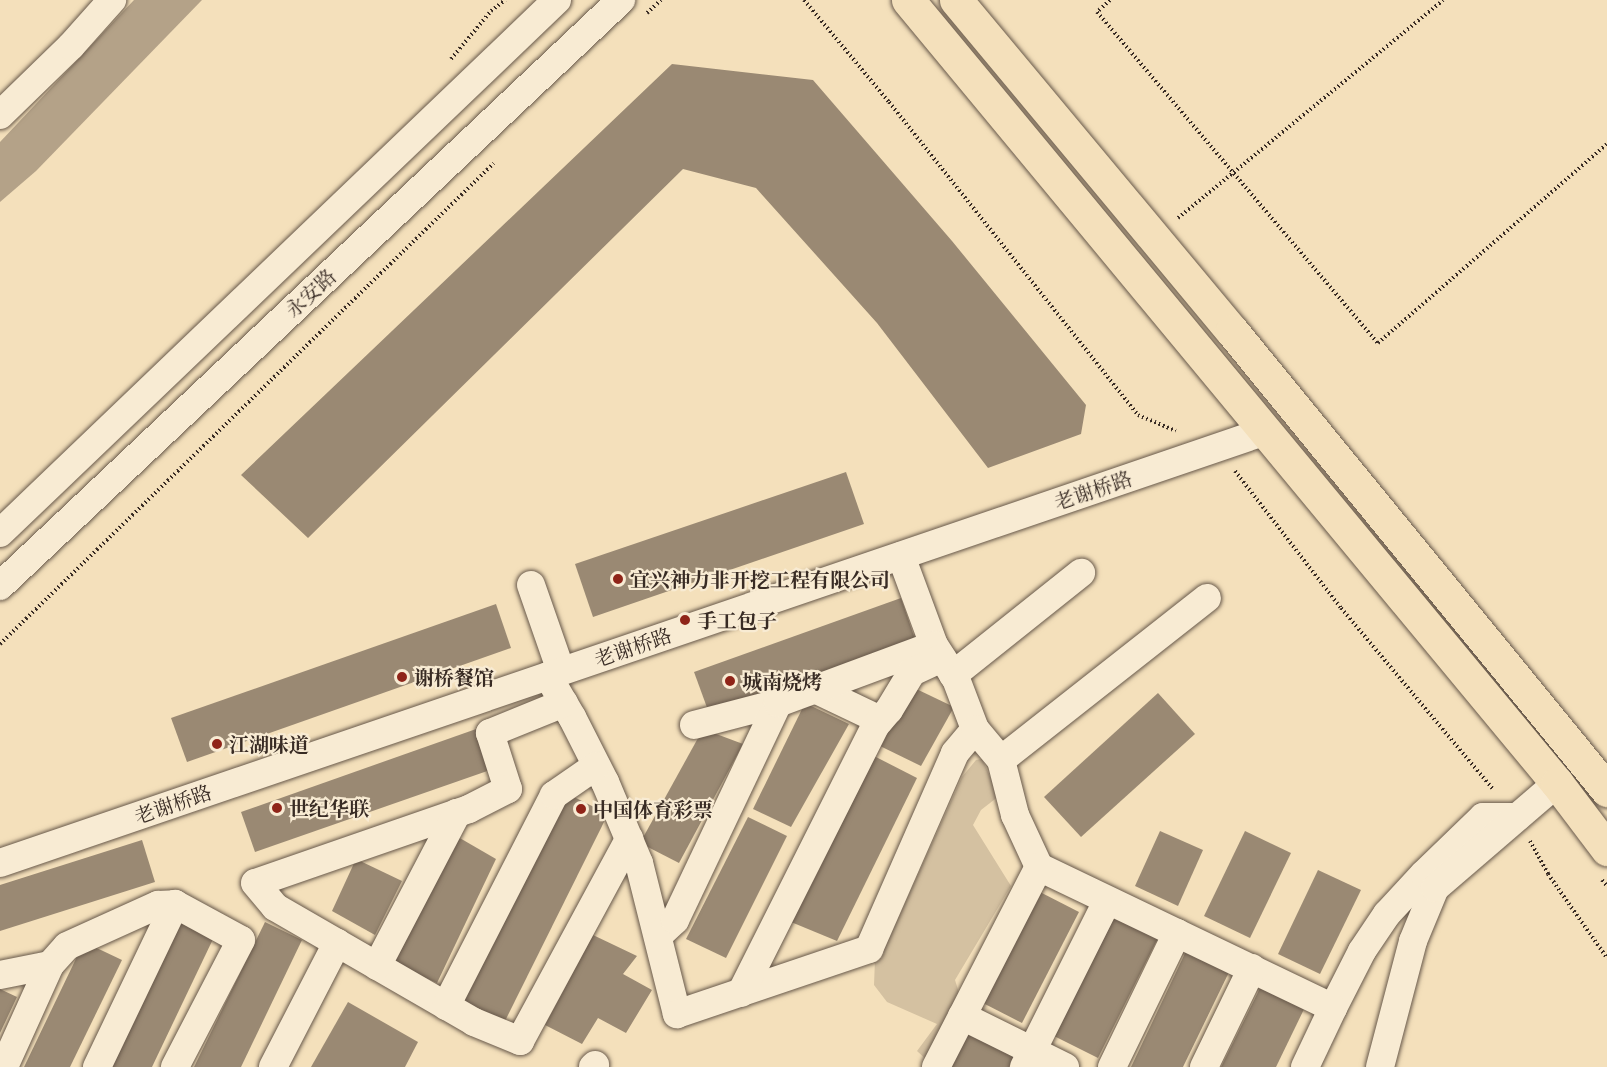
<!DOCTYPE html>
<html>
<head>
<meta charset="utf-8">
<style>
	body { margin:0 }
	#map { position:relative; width:1607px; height:1067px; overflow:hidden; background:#f4e0bb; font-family:"Gentium Book Plus","Noto Serif SC",serif }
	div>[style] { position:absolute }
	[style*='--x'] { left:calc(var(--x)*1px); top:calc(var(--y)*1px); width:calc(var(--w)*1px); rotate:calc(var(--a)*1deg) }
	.green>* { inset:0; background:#d4c1a1 }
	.water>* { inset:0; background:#b4a288 }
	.building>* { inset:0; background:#9a8973 }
	.path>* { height:4px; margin-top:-2px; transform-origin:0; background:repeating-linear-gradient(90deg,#382b24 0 1.5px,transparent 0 4.5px) }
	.roads { filter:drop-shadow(0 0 2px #67584a) drop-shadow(0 0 2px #67584a) }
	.minor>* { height:28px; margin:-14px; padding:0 14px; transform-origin:14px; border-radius:14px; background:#f8ebd3 }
	.major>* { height:33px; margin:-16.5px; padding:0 16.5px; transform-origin:16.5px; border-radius:16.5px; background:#f4e0bb }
	.dots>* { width:16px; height:16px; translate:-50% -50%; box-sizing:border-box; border:3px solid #f8ebd3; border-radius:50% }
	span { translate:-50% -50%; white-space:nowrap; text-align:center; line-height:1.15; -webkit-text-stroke:4.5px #f8ebd3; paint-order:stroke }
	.street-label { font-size:20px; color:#382b24 }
	.poi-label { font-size:20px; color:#382b24; font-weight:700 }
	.left { translate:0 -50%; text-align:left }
</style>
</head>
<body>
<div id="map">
	<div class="green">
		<i style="clip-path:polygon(982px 759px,999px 796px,981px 810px,973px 825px,1011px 886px,955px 980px,962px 1002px,930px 1063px,917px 1051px,937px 1024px,887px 1002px,874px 985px,875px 959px,883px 952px,962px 777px,976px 760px)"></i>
	</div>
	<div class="water">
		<i style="clip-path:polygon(134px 0,202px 0,36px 171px,0 202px,0 142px)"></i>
	</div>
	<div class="building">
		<i style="clip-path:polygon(672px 64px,813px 80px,952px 241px,1086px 405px,1081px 434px,988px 468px,877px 323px,756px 188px,683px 169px,308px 538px,241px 475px)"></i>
		<i style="clip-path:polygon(846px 472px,864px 524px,593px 617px,575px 564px)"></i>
		<i style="clip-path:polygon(901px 598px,915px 639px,709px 713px,694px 672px)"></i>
		<i style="clip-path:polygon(496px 604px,511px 648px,187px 762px,171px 718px)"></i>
		<i style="clip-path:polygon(908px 685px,954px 707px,921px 766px,880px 746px)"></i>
		<i style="clip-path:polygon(1158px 693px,1195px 734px,1081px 837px,1044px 797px)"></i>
		<i style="clip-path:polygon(805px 703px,849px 724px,791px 827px,753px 809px)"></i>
		<i style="clip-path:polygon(479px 728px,493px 769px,255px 852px,241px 812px)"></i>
		<i style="clip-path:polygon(703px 729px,743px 744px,679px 863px,640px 843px)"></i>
		<i style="clip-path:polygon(874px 756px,917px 778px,837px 941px,791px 922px)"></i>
		<i style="clip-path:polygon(564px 792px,608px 814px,502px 1027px,458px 1006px)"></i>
		<i style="clip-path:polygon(748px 817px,787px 836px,726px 958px,686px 939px)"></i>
		<i style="clip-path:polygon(1160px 831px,1203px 850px,1178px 906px,1135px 886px)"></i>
		<i style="clip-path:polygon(1245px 831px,1291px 853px,1250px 938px,1204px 916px)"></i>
		<i style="clip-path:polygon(458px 837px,496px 859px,437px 983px,394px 964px)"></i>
		<i style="clip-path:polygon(142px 840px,155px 882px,0 931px,0 885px)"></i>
		<i style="clip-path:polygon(356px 859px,402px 881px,375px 935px,332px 911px)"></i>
		<i style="clip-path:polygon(1318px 870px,1361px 890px,1320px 974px,1278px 954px)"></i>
		<i style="clip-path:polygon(1036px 890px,1079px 912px,1022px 1023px,979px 1001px)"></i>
		<i style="clip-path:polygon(1117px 912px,1160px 934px,1098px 1058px,1054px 1036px)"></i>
		<i style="clip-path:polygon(176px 921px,214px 937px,152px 1067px,107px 1067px)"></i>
		<i style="clip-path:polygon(265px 922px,302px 940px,241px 1067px,194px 1067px)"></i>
		<i style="clip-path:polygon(593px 935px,637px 956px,623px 974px,652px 990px,626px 1033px,598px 1018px,582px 1044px,545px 1025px)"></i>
		<i style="clip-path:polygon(84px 942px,122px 960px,70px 1067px,24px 1067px)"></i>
		<i style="clip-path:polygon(1188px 947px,1231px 968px,1183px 1067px,1131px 1067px)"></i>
		<i style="clip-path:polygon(1263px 982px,1307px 1003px,1276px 1067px,1221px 1067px)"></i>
		<i style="clip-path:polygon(0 989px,17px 997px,0 1033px)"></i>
		<i style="clip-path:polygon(348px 1002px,418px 1042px,405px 1067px,311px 1067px)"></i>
		<i style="clip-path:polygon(970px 1029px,1016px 1054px,1009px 1067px,950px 1067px)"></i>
	</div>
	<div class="path">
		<i style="--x:804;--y:0;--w:133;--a:50.2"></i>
		<i style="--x:889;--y:102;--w:400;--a:51.5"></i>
		<i style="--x:1138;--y:415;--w:41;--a:22.8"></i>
		<i style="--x:1110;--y:0;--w:18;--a:137"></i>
		<i style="--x:1097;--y:12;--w:434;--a:49.7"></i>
		<i style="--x:1378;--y:343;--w:303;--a:-41"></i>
		<i style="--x:647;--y:13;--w:19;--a:-43"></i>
		<i style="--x:451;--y:59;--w:62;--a:-50.2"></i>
		<i style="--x:491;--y:11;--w:18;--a:-38"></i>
		<i style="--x:1178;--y:218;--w:343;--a:-39.4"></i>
		<i style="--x:1235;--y:471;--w:173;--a:52.3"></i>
		<i style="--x:1341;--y:608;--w:236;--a:50"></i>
		<i style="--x:0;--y:644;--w:689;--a:-44.24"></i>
		<i style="--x:1530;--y:841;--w:38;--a:61"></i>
		<i style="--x:1548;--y:874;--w:103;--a:54.9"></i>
		<i style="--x:1602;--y:880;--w:8;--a:50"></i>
	</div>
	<div class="roads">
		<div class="minor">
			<i style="--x:0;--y:115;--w:99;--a:-44.2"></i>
			<i style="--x:71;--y:46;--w:62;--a:-48.3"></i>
			<i style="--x:0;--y:533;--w:771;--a:-43.74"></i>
			<i style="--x:901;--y:556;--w:95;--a:69.7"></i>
			<i style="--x:934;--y:645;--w:40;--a:57.1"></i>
			<i style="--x:956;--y:679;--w:53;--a:69.2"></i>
			<i style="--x:531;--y:585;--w:91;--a:70.8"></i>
			<i style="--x:0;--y:586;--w:854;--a:-43.34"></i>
			<i style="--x:953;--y:675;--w:164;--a:-38.6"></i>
			<i style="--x:548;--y:676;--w:48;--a:59.7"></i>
			<i style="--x:572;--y:717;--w:73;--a:63.1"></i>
			<i style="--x:605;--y:782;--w:88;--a:67.2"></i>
			<i style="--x:639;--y:863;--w:156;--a:75.9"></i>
			<i style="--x:677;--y:1014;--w:203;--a:-18.7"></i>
			<i style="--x:869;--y:949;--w:214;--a:-66.3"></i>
			<i style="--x:955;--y:753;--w:31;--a:-50"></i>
			<i style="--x:975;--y:729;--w:40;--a:50"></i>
			<i style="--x:1001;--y:760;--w:57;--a:75.7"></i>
			<i style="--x:1015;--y:815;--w:57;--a:65.2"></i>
			<i style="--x:1039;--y:867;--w:326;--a:25.6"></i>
			<i style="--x:1333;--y:1008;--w:64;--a:-63"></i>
			<i style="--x:1362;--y:951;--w:45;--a:-56"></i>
			<i style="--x:1387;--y:914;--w:54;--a:-47.2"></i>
			<i style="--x:1424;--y:874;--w:82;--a:-44"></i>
			<i style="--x:1483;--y:817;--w:34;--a:0"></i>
			<i style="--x:815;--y:689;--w:72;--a:25.5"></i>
			<i style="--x:564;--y:703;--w:80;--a:157.9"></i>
			<i style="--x:490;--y:733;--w:59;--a:72.2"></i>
			<i style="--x:508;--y:789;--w:44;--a:152.9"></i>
			<i style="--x:469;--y:809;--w:226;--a:160.9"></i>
			<i style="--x:255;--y:883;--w:31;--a:50"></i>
			<i style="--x:275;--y:907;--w:230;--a:30"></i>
			<i style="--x:474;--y:1022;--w:50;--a:22.4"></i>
			<i style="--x:520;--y:1041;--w:230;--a:-61.6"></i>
			<i style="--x:694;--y:725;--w:87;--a:-14.7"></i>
			<i style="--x:1001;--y:760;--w:262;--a:-38.2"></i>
			<i style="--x:0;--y:863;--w:1338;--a:-18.84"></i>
			<i style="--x:658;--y:936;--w:23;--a:-43"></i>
			<i style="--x:675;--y:920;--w:240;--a:-64.6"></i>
			<i style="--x:778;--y:703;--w:166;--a:-20.4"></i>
			<i style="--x:50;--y:965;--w:25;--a:-48"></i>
			<i style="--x:67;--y:946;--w:100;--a:-24.3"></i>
			<i style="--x:158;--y:905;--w:17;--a:-3"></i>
			<i style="--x:175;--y:904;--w:75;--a:28.6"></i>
			<i style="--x:241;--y:940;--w:143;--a:117.5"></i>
			<i style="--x:377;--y:966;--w:173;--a:-62.4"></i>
			<i style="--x:0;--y:975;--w:51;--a:-11.3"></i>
			<i style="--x:50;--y:965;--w:112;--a:114.3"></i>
			<i style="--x:741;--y:993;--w:299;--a:-63.3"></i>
			<i style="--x:875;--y:726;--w:21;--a:-49"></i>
			<i style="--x:889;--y:710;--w:44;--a:-58.8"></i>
			<i style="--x:912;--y:672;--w:33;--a:-25"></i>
			<i style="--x:446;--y:1006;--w:237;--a:-62.9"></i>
			<i style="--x:554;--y:795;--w:51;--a:-34.6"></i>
			<i style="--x:962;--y:1016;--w:115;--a:26.3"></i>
			<i style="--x:97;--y:1067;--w:181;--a:-64.4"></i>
			<i style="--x:273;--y:1067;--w:140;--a:-62.7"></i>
			<i style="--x:593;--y:1067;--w:3;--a:-45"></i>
			<i style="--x:936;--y:1067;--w:225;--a:-62.8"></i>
			<i style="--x:1024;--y:1067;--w:186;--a:-63.4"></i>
			<i style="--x:1112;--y:1067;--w:149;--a:-64.1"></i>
			<i style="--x:1204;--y:1067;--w:110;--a:-64.1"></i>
			<i style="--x:1305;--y:1067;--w:65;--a:-64.6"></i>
			<i style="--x:1380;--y:1067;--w:130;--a:-75.3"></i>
			<i style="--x:1413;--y:941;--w:57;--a:-67.5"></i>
			<i style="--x:1435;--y:888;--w:161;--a:-40.7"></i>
		</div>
		<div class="major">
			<i style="--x:908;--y:0;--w:1017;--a:50.35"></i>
			<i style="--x:1557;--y:783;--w:83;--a:52.9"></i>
			<i style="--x:956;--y:0;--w:431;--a:50.2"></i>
			<i style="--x:1232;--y:331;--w:593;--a:50.75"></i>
		</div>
	</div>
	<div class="dots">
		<i style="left:618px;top:579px;background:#8f2418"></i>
		<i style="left:685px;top:620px;background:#8f2418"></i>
		<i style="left:402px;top:677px;background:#8f2418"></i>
		<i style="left:730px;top:681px;background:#8f2418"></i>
		<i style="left:217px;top:744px;background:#8f2418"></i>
		<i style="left:277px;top:808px;background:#8f2418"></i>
		<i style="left:581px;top:809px;background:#8f2418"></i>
	</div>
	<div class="street-label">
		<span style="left:310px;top:293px;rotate:-43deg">永安路</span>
		<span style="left:1093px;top:490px;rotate:-19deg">老谢桥路</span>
		<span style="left:633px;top:647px;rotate:-19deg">老谢桥路</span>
		<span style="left:173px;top:804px;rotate:-19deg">老谢桥路</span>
	</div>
	<div class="poi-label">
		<span class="left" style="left:630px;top:579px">宜兴神力非开挖工程有限公司</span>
		<span class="left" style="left:697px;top:620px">手工包子</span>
		<span class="left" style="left:414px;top:677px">谢桥餐馆</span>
		<span class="left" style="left:742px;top:681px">城南烧烤</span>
		<span class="left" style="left:229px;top:744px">江湖味道</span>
		<span class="left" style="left:289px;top:808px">世纪华联</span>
		<span class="left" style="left:593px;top:809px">中国体育彩票</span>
	</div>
</div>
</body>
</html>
